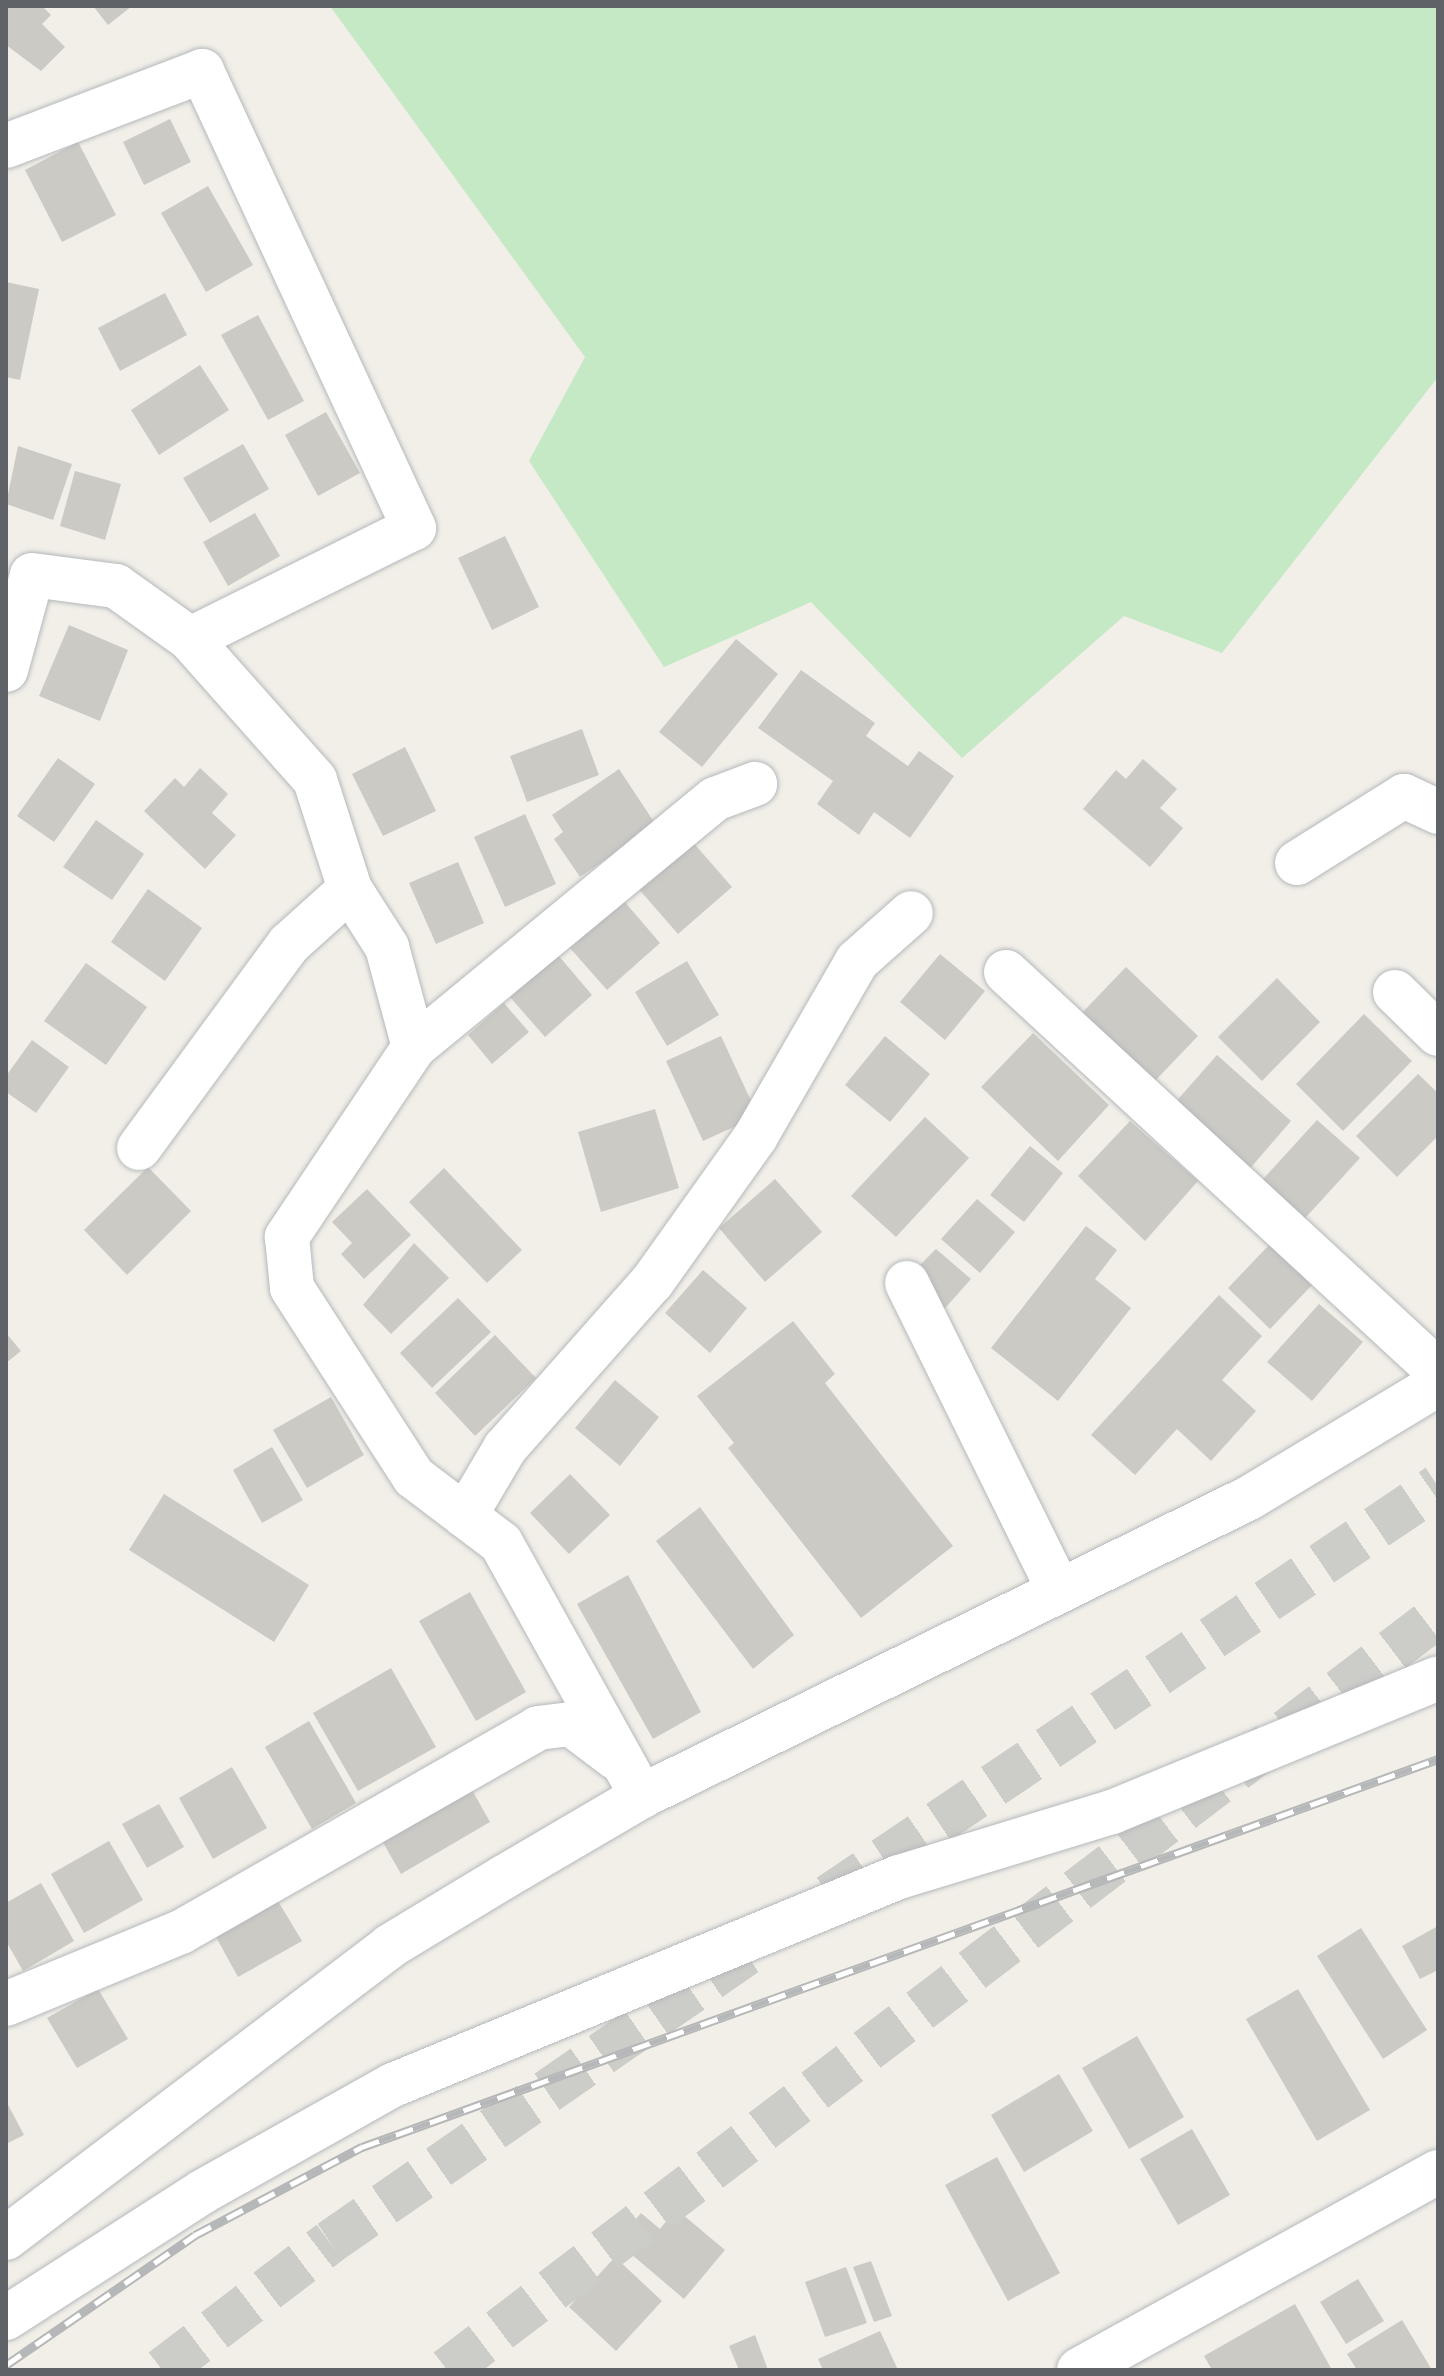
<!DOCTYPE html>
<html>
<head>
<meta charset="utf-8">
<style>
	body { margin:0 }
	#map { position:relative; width:1444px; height:2376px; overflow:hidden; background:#f1efe8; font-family:Montserrat,sans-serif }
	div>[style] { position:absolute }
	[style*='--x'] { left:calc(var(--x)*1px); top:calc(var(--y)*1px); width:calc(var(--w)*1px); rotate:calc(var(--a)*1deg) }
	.green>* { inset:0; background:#c5e8c5 }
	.building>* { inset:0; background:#cccac5 }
	.highway-tunnel>* { height:44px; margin-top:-22px; transform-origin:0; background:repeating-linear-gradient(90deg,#ccccc8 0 44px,transparent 0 66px) }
	.roads { filter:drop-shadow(0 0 2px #b5b8bc) drop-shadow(0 0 2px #b5b8bc) }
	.minor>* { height:44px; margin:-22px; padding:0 22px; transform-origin:22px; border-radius:22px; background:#fff }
	.rail>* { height:9px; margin-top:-4.5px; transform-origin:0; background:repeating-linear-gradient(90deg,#fff 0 18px,#b6b7b8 0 36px); box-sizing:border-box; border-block:2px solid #b6b7b8 }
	span { translate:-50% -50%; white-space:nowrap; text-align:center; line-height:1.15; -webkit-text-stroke:6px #fff; paint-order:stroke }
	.frame { position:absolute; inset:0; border:8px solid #5f6368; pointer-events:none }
</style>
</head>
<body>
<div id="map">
	<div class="green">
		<i style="clip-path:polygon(330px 6px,1438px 6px,1438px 377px,1222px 653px,1124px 616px,962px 758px,811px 602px,664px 667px,529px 461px,585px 357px)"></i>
	</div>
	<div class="building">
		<i style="clip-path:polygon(6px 6px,42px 6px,51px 15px,42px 24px,65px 47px,41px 71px,6px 45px)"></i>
		<i style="clip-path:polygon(93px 6px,132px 6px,108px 25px)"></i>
		<i style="clip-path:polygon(170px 119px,191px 162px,144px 185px,123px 142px)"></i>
		<i style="clip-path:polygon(78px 142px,116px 215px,62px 242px,25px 170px)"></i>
		<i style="clip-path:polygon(208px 186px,253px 265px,206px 292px,161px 213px)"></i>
		<i style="clip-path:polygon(6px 282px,39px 289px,20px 380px,6px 377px)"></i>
		<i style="clip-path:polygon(165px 293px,187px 335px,120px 371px,98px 328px)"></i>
		<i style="clip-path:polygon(258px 315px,304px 401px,268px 420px,221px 335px)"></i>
		<i style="clip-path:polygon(200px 365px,229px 410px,159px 455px,131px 410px)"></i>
		<i style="clip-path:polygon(326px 412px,360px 473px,318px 496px,285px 435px)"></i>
		<i style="clip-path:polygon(243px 444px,269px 489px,210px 523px,183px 478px)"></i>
		<i style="clip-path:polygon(18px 446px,72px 464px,53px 520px,6px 504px)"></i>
		<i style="clip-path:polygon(75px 471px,121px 484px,105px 540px,60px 526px)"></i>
		<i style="clip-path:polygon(255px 513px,280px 556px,228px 586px,203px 542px)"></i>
		<i style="clip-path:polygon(505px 536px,539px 607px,492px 630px,458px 558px)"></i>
		<i style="clip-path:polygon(69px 625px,128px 650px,100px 721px,39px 696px)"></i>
		<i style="clip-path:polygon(736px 639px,778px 674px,702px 767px,659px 732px)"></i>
		<i style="clip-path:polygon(801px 670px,875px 723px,866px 736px,908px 766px,919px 751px,954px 776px,910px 838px,874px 812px,859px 835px,817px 804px,833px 781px,758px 728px)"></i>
		<i style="clip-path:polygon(582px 729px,599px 775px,527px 802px,510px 756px)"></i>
		<i style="clip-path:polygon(405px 747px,436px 811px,383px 836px,352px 774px)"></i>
		<i style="clip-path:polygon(58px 758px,95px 784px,54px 842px,17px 816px)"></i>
		<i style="clip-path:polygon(1143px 759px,1177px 789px,1160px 808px,1183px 828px,1150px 867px,1083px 809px,1116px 770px,1126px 779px)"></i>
		<i style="clip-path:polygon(200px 768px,228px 794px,212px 813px,236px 835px,205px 869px,144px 811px,175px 778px,184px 787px)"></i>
		<i style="clip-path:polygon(619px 769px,656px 825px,580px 877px,554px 839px,563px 832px,552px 815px)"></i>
		<i style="clip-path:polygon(525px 814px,556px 884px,505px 907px,474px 837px)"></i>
		<i style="clip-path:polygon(96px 820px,144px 854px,112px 900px,63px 867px)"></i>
		<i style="clip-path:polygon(691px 840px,732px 887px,678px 934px,637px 887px)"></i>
		<i style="clip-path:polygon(458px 862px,484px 923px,436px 944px,409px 883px)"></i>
		<i style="clip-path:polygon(148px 889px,202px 928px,165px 981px,111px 942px)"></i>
		<i style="clip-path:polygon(624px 901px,660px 943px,607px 990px,570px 948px)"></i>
		<i style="clip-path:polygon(940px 954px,985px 991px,945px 1040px,900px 1002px)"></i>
		<i style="clip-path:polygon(558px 955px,592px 995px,545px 1037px,510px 997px)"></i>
		<i style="clip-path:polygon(687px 961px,719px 1015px,667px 1046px,635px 992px)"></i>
		<i style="clip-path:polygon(86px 963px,147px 1007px,106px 1065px,44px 1021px)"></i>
		<i style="clip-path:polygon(1126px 967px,1198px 1036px,1151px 1085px,1079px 1016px)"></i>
		<i style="clip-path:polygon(1277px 978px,1320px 1022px,1262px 1081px,1218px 1037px)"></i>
		<i style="clip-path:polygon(504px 1003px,529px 1032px,492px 1064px,468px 1035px)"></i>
		<i style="clip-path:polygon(1364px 1014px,1412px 1061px,1343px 1131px,1296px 1084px)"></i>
		<i style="clip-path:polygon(1033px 1033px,1109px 1105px,1058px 1161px,981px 1087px)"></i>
		<i style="clip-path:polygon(721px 1036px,758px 1116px,703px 1141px,666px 1061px)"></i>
		<i style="clip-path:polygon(885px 1036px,930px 1074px,890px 1122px,845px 1085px)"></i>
		<i style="clip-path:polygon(32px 1040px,69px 1067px,36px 1113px,6px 1092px,6px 1076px)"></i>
		<i style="clip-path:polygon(1217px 1055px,1291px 1121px,1246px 1173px,1172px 1106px)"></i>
		<i style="clip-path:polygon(1418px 1074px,1438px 1093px,1438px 1136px,1397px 1177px,1356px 1136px)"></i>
		<i style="clip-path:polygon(655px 1109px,679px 1188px,601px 1212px,578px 1132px)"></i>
		<i style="clip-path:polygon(925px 1117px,969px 1158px,896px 1237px,851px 1196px)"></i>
		<i style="clip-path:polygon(1317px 1120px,1360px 1158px,1298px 1226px,1255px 1188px)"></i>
		<i style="clip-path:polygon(1130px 1121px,1198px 1181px,1145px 1241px,1078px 1176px)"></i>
		<i style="clip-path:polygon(1030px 1146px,1063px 1173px,1024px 1222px,990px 1195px)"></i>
		<i style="clip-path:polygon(148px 1167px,191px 1211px,127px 1275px,84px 1230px)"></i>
		<i style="clip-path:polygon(444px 1168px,522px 1250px,487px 1283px,409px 1202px)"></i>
		<i style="clip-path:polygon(775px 1179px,822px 1232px,765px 1282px,719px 1228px)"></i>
		<i style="clip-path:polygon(367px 1189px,411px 1235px,364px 1279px,341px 1254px,352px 1243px,332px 1222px)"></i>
		<i style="clip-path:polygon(977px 1199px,1015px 1232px,980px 1273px,941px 1239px)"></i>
		<i style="clip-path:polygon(1086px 1226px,1117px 1250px,1095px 1279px,1131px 1308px,1058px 1401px,991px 1348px)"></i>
		<i style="clip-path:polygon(414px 1243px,449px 1278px,391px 1334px,363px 1305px)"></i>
		<i style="clip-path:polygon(1271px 1243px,1313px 1284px,1270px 1329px,1228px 1288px)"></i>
		<i style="clip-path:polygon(936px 1249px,971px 1279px,939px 1315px,912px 1273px)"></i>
		<i style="clip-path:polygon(703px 1270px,747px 1308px,710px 1353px,665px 1313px)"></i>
		<i style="clip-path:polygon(1219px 1295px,1262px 1336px,1222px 1380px,1256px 1411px,1211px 1461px,1177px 1429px,1135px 1475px,1091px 1435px)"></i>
		<i style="clip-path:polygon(458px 1298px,491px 1332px,432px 1388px,400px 1353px)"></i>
		<i style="clip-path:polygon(1319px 1304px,1363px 1342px,1312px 1401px,1267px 1362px)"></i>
		<i style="clip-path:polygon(793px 1321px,835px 1374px,825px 1383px,953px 1546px,861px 1618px,728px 1448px,734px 1443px,697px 1396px)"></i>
		<i style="clip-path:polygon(6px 1333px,21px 1351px,6px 1363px)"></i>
		<i style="clip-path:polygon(495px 1335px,536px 1378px,475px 1436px,435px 1393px)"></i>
		<i style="clip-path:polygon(615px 1380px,659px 1417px,620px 1466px,575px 1428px)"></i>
		<i style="clip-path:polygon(331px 1397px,364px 1455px,307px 1488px,273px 1430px)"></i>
		<i style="clip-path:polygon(272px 1447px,303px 1500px,262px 1523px,233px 1470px)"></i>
		<i style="clip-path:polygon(570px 1474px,610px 1515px,569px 1554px,530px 1513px)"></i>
		<i style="clip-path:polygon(164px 1494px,309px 1585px,274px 1642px,129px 1550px)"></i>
		<i style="clip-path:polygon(700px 1507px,794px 1635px,753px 1669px,656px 1541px)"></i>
		<i style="clip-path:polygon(628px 1575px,701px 1712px,653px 1739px,577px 1604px)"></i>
		<i style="clip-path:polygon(470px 1592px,526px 1692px,476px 1721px,419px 1621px)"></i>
		<i style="clip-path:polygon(391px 1668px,436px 1747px,358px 1791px,313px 1713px)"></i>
		<i style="clip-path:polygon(309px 1721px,356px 1803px,312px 1829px,265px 1747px)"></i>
		<i style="clip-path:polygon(232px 1767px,267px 1828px,213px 1859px,179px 1798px)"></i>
		<i style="clip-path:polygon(467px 1781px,490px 1822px,401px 1874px,377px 1832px)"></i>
		<i style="clip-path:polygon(159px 1804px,184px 1847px,147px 1868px,122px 1824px)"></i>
		<i style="clip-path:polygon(109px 1841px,143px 1900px,84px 1933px,51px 1874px)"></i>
		<i style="clip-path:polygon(41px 1883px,74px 1941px,23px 1971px,6px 1941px,6px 1903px)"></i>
		<i style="clip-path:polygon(278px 1901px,302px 1941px,238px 1977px,216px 1937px)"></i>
		<i style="clip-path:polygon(1438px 1926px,1438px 1970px,1420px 1979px,1402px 1946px)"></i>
		<i style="clip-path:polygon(1361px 1928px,1427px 2030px,1383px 2059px,1317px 1956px)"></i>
		<i style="clip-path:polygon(98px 1989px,128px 2039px,77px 2068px,47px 2018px)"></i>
		<i style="clip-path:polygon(1298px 1989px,1370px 2110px,1317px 2141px,1246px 2019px)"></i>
		<i style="clip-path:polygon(1137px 2036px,1184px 2117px,1129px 2149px,1082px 2068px)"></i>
		<i style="clip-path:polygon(1059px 2074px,1093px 2131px,1024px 2172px,991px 2115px)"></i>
		<i style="clip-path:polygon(6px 2101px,24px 2135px,6px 2144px)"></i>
		<i style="clip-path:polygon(1192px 2129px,1230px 2195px,1178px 2225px,1140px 2159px)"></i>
		<i style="clip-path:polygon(997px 2157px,1060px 2273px,1008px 2301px,945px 2185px)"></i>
		<i style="clip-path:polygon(676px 2209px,725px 2250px,684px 2299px,617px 2242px,641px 2213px,660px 2229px)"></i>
		<i style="clip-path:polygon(615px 2257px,662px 2301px,616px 2351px,569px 2307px)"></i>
		<i style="clip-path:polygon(871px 2261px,892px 2316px,874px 2322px,853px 2267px)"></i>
		<i style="clip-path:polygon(846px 2267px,867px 2323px,825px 2337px,805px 2282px)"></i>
		<i style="clip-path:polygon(1358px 2279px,1384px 2321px,1346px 2344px,1320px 2302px)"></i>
		<i style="clip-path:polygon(1295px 2304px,1332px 2370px,1212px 2370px,1204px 2356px)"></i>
		<i style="clip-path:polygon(1402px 2320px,1432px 2370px,1357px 2370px,1347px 2354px)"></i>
		<i style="clip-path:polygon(880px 2331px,898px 2370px,823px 2370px,818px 2359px)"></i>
		<i style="clip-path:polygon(755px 2335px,768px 2370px,739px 2370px,729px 2346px)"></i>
	</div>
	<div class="highway-tunnel">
		<i style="--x:829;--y:1896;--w:734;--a:-33.95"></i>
		<i style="--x:162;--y:2370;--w:211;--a:-37.3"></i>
		<i style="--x:330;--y:2242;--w:522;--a:-34.7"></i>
		<i style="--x:447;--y:2370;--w:1245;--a:-37.27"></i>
	</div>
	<div class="roads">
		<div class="minor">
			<i style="--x:6;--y:146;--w:210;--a:-20.9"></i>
			<i style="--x:202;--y:71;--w:504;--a:65.11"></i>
			<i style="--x:414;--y:528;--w:250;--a:153.6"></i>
			<i style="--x:6;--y:670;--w:98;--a:-74.7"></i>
			<i style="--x:32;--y:575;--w:85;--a:7.5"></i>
			<i style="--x:116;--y:586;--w:91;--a:35.6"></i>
			<i style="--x:190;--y:639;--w:188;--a:48.4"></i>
			<i style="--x:315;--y:780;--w:114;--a:72.2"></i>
			<i style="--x:350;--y:889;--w:69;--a:57.5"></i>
			<i style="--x:387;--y:947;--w:104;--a:74.9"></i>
			<i style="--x:414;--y:1047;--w:229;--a:123.8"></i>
			<i style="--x:287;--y:1237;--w:51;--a:84.4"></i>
			<i style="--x:292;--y:1288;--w:225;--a:57.2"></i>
			<i style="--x:414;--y:1477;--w:109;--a:37.2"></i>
			<i style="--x:501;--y:1543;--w:290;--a:60.9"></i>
			<i style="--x:1297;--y:863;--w:126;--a:-32.1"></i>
			<i style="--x:1404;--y:796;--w:38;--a:25"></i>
			<i style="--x:1006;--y:972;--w:588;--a:42.73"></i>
			<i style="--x:1395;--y:992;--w:60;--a:44.3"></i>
			<i style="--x:414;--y:1047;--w:390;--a:-39.5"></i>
			<i style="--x:715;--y:799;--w:43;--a:-20.6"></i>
			<i style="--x:139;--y:1148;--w:253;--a:-53.7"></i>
			<i style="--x:289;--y:944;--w:82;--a:-42"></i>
			<i style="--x:907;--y:1283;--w:341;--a:63.7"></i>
			<i style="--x:465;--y:1516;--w:79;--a:-59.5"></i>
			<i style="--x:505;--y:1448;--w:222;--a:-48.5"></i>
			<i style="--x:652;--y:1282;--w:179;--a:-54.5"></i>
			<i style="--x:756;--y:1136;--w:202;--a:-60"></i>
			<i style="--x:857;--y:961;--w:72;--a:-41.6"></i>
			<i style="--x:6;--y:2004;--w:189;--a:-22.4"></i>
			<i style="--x:181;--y:1932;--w:411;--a:-29.7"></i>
			<i style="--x:538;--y:1728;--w:33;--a:-7"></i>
			<i style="--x:571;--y:1724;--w:56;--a:37.1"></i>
			<i style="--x:6;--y:2238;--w:482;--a:-37.2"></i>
			<i style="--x:390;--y:1946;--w:133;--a:-31.2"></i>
			<i style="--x:504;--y:1877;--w:160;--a:-30.4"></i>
			<i style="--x:642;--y:1796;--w:676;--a:-26.15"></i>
			<i style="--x:1249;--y:1498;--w:221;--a:-31.1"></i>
			<i style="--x:6;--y:2318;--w:233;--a:-32.7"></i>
			<i style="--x:202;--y:2192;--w:219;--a:-29.3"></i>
			<i style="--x:393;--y:2085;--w:547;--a:-22.35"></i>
			<i style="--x:899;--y:1877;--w:223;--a:-17"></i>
			<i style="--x:1112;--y:1812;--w:352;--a:-22.3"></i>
			<i style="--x:1079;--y:2370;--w:410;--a:-28.9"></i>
		</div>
	</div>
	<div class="rail">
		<i style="--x:6;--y:2365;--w:229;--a:-34.5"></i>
		<i style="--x:195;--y:2235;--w:189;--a:-27.8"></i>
		<i style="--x:362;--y:2147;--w:1144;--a:-19.83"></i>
	</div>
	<div class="frame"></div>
</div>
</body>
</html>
